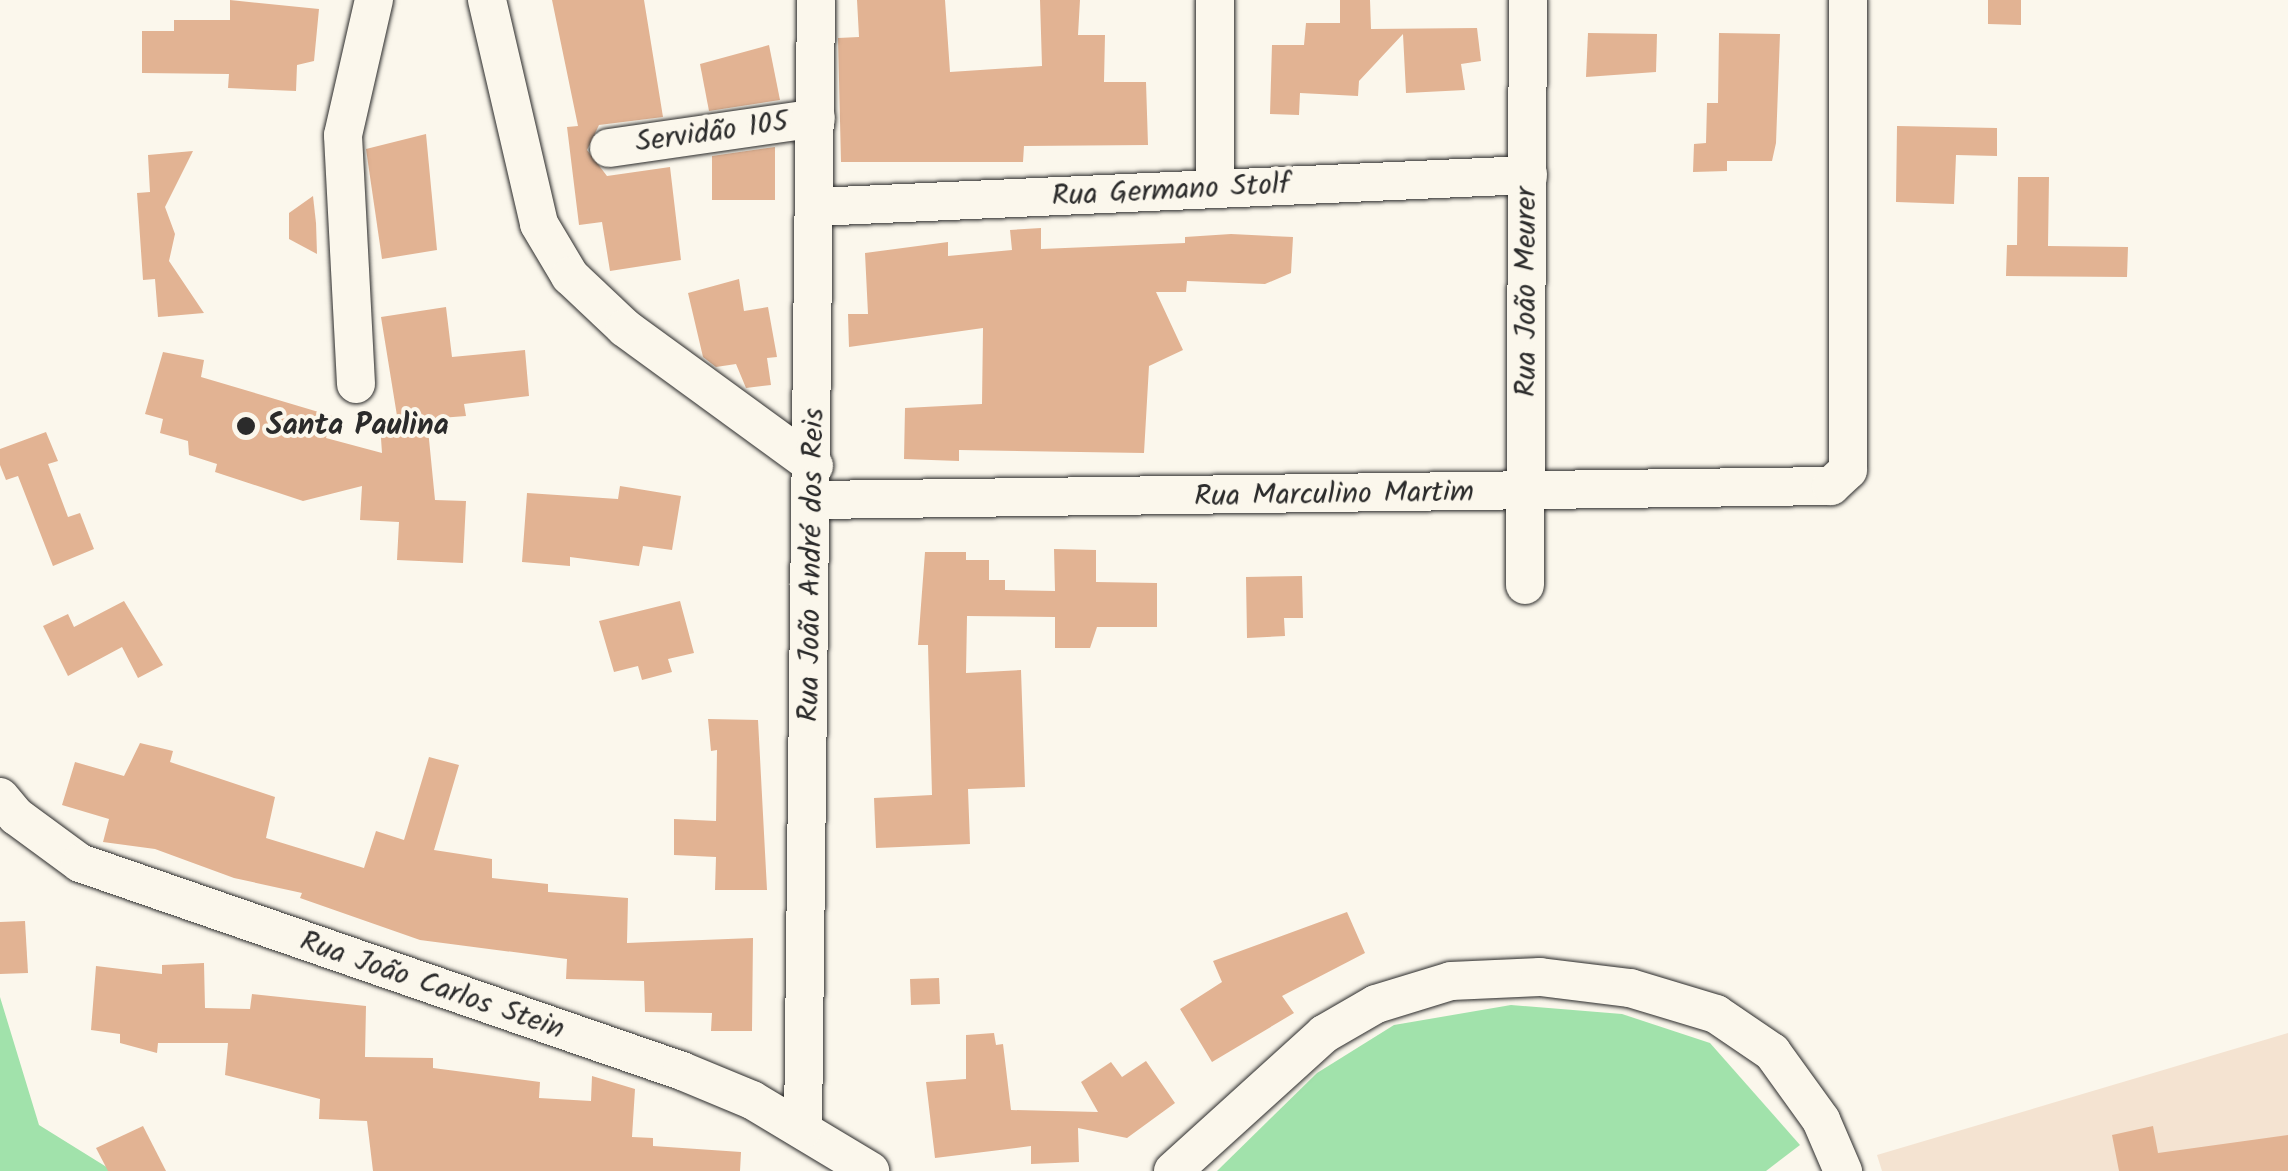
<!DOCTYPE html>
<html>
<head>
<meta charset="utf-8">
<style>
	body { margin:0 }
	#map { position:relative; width:2288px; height:1171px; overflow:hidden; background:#fbf7ec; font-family:Kalam,sans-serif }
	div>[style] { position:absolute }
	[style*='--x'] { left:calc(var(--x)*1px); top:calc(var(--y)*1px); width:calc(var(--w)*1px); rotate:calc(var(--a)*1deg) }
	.built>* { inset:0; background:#f4e3d1 }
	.green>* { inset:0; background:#a1e2ab }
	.building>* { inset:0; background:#e2b393 }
	.roads { filter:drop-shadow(0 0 2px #2b2b2b) drop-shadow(0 0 2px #2b2b2b) }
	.minor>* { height:38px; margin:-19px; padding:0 19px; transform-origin:19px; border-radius:19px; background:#fbf7ec }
	.dots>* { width:28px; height:28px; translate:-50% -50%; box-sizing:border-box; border:5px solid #fbf7ec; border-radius:50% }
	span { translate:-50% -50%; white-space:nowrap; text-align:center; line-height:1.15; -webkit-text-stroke:8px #fbf7ec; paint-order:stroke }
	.street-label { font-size:30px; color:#2b2b2b }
	.poi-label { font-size:30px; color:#2b2b2b; font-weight:700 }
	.left { translate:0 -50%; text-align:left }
</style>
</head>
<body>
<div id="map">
	<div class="built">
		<i style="clip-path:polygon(2288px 1033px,2288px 1171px,1882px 1171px,1877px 1155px)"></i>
	</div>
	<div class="green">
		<i style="clip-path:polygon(0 997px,39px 1125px,113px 1171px,0 1171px)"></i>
		<i style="clip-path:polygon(1511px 1005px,1622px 1014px,1710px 1043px,1800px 1145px,1766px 1171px,1217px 1171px,1317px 1073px,1394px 1025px)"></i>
	</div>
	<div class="building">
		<i style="clip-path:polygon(230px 0,319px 9px,314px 61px,297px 65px,296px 91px,228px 88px,229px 74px,142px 73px,142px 31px,174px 31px,174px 20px,230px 20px)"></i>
		<i style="clip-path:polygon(552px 0,644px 0,663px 117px,599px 125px,587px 150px,607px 176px,670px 167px,681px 260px,610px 271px,602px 222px,579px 225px,567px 127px,578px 126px)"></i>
		<i style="clip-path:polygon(857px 0,945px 0,950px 72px,1042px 66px,1040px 0,1080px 0,1078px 35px,1105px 35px,1104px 82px,1146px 82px,1148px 145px,1024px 146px,1023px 162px,841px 162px,838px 38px,859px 37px)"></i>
		<i style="clip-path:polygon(1340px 0,1370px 0,1371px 29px,1477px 28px,1481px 61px,1461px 64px,1465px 90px,1406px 93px,1403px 34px,1359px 81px,1358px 96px,1300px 93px,1299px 115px,1270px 114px,1272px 45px,1304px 45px,1306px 23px,1340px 23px)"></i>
		<i style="clip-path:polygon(1988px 0,2021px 0,2021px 25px,1988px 24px)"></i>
		<i style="clip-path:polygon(1588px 33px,1657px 34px,1656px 72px,1586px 77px)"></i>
		<i style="clip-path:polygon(1719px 33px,1780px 34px,1776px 143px,1772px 161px,1727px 161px,1727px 171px,1693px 172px,1694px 144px,1706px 143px,1707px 103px,1718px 103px)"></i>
		<i style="clip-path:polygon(769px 45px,780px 100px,709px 111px,700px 64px)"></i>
		<i style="clip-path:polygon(1897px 126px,1997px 128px,1997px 156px,1956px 155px,1954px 204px,1896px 202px)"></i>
		<i style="clip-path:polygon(426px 134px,437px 250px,382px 259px,366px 149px)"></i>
		<i style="clip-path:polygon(775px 147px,775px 200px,712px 200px,712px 156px)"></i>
		<i style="clip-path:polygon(193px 151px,165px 207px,175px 234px,169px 261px,204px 313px,158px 317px,155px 279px,143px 280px,137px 193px,150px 192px,148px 155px)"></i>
		<i style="clip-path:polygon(2018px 177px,2049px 177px,2048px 246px,2128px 247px,2127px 277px,2006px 276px,2007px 245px,2017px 245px)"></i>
		<i style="clip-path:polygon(313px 196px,316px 223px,317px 254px,289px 239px,289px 213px)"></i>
		<i style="clip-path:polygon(1041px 228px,1041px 249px,1185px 243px,1185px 237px,1231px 234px,1293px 237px,1291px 273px,1265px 284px,1187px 281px,1186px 292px,1156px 292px,1183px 350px,1149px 366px,1144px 453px,959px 450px,959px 461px,904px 459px,905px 408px,982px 404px,983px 328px,849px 347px,848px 314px,868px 314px,865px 253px,948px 242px,948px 256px,1012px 250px,1010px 230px)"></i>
		<i style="clip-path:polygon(739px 279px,744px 311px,768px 307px,777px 357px,767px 358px,771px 385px,746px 388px,736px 364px,716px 367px,703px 357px,688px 293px)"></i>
		<i style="clip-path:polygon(446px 307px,452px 357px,525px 350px,529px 396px,464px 404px,466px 416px,427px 419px,435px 500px,466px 501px,463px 563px,397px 560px,399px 522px,360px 520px,362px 486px,303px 501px,215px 472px,217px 464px,189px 455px,188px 441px,160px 433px,163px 419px,145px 414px,163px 352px,204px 360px,201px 377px,332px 416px,326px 438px,382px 453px,380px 424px,398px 422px,381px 317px)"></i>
		<i style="clip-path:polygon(46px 432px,58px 461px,48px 464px,68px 517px,80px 513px,94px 549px,53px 566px,18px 476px,6px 480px,0 465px,0 449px)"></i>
		<i style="clip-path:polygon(620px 486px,681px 496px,672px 550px,643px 546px,639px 566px,570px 557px,570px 566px,522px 562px,527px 493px,618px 499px)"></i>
		<i style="clip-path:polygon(1054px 549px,1096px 550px,1096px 582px,1157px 583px,1157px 627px,1097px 627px,1090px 648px,1055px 648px,1055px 617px,967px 616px,966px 673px,1021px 670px,1025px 787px,968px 789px,970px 844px,876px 848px,874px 798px,932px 795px,928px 645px,918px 645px,925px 552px,966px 552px,966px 560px,989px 560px,989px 580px,1005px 580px,1005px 590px,1055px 591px)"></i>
		<i style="clip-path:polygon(1302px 576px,1303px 618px,1284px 618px,1285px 636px,1247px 638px,1246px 577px)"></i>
		<i style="clip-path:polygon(124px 601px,163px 665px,138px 678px,122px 647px,68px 676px,43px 626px,68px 614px,74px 627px)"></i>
		<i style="clip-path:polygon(680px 601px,694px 653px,668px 659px,672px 672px,642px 680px,638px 666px,614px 672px,599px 621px)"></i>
		<i style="clip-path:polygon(708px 719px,758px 720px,767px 890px,715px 890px,716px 857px,674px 855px,674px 819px,716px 821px,717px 750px,711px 751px)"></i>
		<i style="clip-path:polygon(140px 743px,173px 751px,170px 762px,275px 797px,266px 838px,364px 868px,376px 831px,404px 840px,429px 757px,459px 765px,434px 850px,492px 859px,492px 878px,548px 884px,548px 892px,628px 898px,627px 943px,753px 938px,752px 1031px,711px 1031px,712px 1013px,645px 1012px,644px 981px,566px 979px,567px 959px,420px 940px,300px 898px,302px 893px,234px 878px,155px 849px,103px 842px,109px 819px,62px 805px,75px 762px,124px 776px)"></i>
		<i style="clip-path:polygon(1347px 912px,1365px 953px,1282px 996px,1294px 1013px,1212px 1062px,1180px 1009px,1222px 982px,1213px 961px)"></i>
		<i style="clip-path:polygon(25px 921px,28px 973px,0 974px,0 922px)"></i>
		<i style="clip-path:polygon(204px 963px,205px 1008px,250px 1009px,252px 994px,366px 1006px,365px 1057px,433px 1058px,433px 1068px,540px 1082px,539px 1098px,591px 1101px,592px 1076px,635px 1089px,632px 1137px,653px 1138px,653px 1146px,741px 1152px,740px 1171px,373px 1171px,367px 1121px,319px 1119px,320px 1099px,225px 1075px,228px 1043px,158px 1043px,157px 1053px,120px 1043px,120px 1034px,91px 1030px,96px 966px,162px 974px,162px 965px)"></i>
		<i style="clip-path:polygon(939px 978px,940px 1004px,911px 1005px,910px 979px)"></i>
		<i style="clip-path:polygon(994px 1033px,996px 1045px,1003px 1044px,1011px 1110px,1098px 1112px,1081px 1082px,1111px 1062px,1122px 1077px,1146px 1061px,1175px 1103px,1127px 1138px,1078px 1128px,1079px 1162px,1031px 1164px,1031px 1146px,935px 1158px,926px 1082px,966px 1079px,966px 1035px)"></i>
		<i style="clip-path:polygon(143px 1126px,166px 1171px,108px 1171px,96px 1148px)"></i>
		<i style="clip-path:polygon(2153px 1126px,2158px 1153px,2288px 1135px,2288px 1171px,2119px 1171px,2112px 1135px)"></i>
	</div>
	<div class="roads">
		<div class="minor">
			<i style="--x:487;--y:0;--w:230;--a:76.9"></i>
			<i style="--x:539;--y:224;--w:61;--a:59.2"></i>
			<i style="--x:570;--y:276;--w:76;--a:43.4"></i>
			<i style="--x:625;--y:328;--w:234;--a:36.1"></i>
			<i style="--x:1215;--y:0;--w:189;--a:90"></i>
			<i style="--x:609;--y:148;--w:209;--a:-8.2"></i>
			<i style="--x:815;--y:207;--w:714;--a:-2.57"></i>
			<i style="--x:356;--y:384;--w:249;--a:-93"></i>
			<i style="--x:343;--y:135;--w:139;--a:-77.1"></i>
			<i style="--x:815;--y:500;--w:1016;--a:-0.79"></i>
			<i style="--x:1831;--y:486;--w:23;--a:-43"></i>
			<i style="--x:1848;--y:470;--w:470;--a:-90"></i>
			<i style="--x:1525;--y:585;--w:585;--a:-89.71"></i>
			<i style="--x:0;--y:797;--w:25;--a:50"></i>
			<i style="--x:16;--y:816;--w:79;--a:36.3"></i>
			<i style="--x:80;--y:863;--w:637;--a:19.06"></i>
			<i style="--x:682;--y:1071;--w:76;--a:22.5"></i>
			<i style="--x:752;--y:1100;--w:138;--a:31"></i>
			<i style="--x:803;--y:1129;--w:1129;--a:-89.34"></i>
			<i style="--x:1173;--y:1171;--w:204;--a:-42.2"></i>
			<i style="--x:1324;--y:1034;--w:60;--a:-30"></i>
			<i style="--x:1376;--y:1004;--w:78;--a:-17"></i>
			<i style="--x:1451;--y:981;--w:89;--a:-2.6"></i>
			<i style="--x:1540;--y:977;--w:91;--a:7"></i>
			<i style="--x:1630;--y:988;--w:90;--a:16.8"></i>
			<i style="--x:1716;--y:1014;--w:68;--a:34.2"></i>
			<i style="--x:1772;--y:1052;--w:84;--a:54.2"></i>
			<i style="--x:1821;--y:1120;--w:56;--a:66.7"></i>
		</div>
	</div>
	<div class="dots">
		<i style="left:246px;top:426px;background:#2b2b2b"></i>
	</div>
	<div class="street-label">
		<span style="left:712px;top:133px;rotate:-8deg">Servidão 105</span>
		<span style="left:1171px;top:191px;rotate:-3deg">Rua Germano Stolf</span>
		<span style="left:1527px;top:292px;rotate:-90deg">Rua João Meurer</span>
		<span style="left:1334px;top:495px;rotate:-1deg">Rua Marculino Martim</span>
		<span style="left:812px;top:565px;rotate:-89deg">Rua João André dos Reis</span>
		<span style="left:432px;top:986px;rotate:19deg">Rua João Carlos Stein</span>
	</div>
	<div class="poi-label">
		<span class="left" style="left:266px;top:426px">Santa Paulina</span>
	</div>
</div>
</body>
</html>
